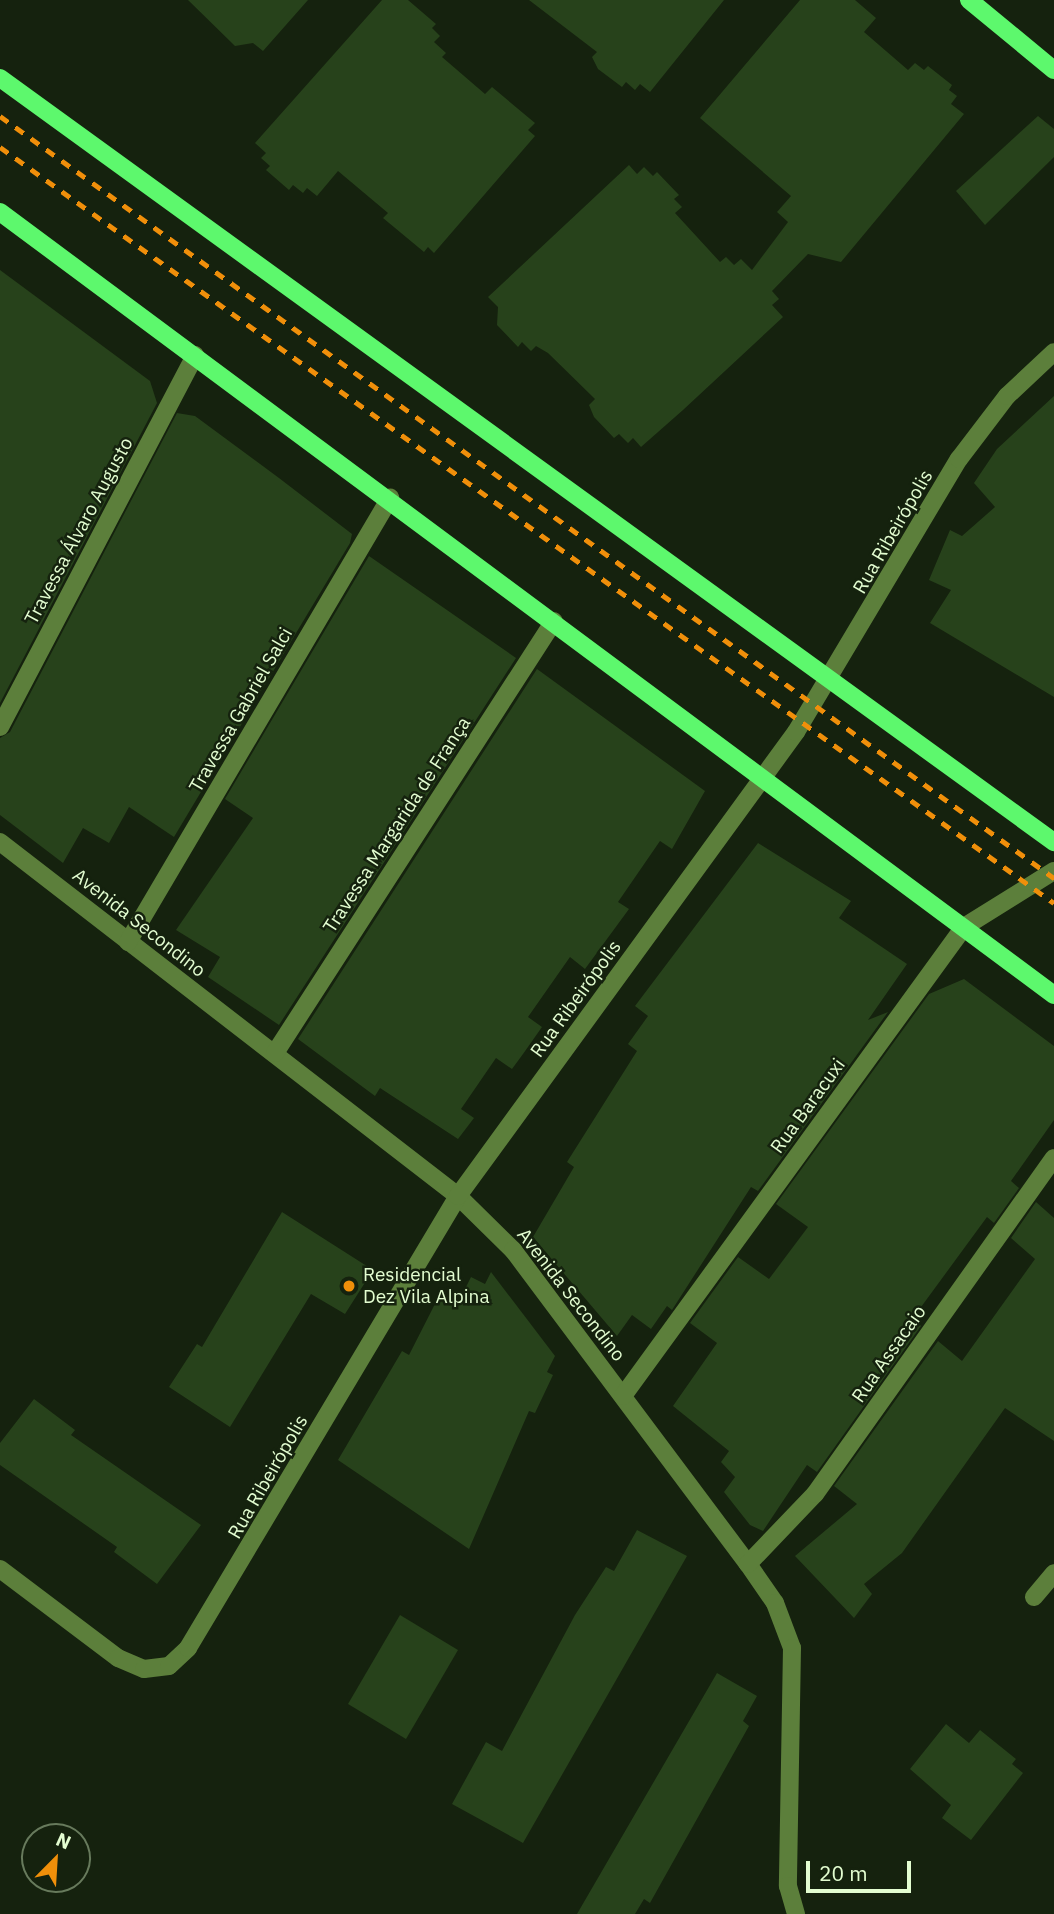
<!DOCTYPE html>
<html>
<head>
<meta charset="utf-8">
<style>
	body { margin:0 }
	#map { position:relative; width:1054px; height:1914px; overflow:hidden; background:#15220e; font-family:"IBM Plex Sans",sans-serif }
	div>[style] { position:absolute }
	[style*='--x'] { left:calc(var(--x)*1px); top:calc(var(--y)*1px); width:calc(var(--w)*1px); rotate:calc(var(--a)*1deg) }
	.building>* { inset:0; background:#27421b }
	.minor>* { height:18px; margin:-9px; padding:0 9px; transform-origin:9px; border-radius:9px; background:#5c7f3b }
	.major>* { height:18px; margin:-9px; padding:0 9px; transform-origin:9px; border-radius:9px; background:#5df86d }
	.rail>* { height:5px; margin-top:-2.5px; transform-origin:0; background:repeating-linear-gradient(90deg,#f08f0a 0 10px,transparent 0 19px) }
	.dots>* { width:19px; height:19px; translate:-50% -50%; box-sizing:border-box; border:4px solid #15220e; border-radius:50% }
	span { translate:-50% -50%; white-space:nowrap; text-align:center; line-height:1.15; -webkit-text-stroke:5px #15220e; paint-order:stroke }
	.street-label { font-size:19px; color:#e3fdd1 }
	.poi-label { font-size:19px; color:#e3fdd1 }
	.left { translate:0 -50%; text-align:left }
	.north { position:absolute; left:21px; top:1823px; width:70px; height:70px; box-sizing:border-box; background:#15220e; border:2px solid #677a5c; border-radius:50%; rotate:24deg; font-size:19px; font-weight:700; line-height:28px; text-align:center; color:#e3fdd1 }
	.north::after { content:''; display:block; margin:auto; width:24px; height:32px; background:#f08f0a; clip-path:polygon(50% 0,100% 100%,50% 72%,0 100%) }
	.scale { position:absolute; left:806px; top:1861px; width:105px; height:32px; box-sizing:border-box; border:4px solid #e3fdd1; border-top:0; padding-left:9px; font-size:21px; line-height:24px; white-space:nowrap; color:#e3fdd1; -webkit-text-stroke:5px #15220e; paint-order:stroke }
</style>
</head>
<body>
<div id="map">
	<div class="building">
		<i style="clip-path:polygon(188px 0,308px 0,263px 51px,253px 43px,235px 46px)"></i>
		<i style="clip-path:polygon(382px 0,408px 0,436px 24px,432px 28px,440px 36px,434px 42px,446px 53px,442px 57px,485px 94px,492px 87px,535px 123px,528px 130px,535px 136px,434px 253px,428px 247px,424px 252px,383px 218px,388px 213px,338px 171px,317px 196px,307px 188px,303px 193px,293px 185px,289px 190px,266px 170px,270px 166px,261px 158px,266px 153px,255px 143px)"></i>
		<i style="clip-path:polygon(529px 0,724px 0,650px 92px,640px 84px,635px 90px,626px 82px,622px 87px,598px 69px,592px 57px,597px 52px)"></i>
		<i style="clip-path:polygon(800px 0,855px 0,876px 18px,864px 32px,908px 70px,915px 63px,924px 70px,928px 66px,952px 85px,949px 90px,957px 96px,951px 104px,964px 114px,841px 262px,808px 254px,772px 291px,779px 299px,772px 305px,783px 317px,683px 410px,641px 447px,633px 438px,628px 443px,619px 434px,614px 438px,594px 417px,589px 405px,595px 399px,548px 353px,536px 346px,531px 351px,522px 342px,518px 347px,497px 325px,498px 307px,488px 297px,629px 165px,637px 174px,644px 167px,653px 176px,657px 172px,679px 195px,674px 199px,682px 207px,675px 213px,720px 262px,726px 257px,734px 265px,741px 259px,752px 270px,788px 222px,777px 212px,791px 196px,700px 118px)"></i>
		<i style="clip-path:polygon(1038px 116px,1054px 129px,1054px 157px,985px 225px,956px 191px)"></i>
		<i style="clip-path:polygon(0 270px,150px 381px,157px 403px,0 703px)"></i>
		<i style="clip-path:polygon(1054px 396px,1054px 697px,930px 623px,951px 590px,929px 580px,950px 530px,962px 536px,995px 507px,974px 483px,997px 449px)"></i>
		<i style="clip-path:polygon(177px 413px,195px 416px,279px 478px,352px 534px,350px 543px,174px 837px,129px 807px,109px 843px,83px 828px,63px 863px,0 815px,0 738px,10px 732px)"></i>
		<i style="clip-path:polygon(369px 556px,516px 658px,279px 1025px,208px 977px,220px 957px,176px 930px,253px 818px,225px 799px)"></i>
		<i style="clip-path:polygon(537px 669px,705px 791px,672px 849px,660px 841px,618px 902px,629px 909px,585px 969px,570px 957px,528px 1017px,542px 1027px,523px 1054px,512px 1069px,496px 1058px,461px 1109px,474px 1118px,458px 1139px,380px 1088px,375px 1096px,298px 1039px)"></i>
		<i style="clip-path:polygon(758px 843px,851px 901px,839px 918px,907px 964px,868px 1020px,888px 1012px,758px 1191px,751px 1187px,672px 1310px,667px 1306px,651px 1329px,632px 1315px,617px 1336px,533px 1237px,574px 1167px,567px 1162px,637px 1051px,628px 1044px,648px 1016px,635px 1006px)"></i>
		<i style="clip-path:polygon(964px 979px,1054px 1046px,1054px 1120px,1011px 1181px,1019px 1188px,994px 1223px,987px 1217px,913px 1318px,921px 1326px,817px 1472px,807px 1465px,763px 1531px,750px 1525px,724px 1492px,735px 1477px,721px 1462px,729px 1451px,673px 1406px,717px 1343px,690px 1323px,738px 1257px,769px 1279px,808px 1227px,776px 1204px,929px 994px)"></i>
		<i style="clip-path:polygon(1036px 1202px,1054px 1218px,1054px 1441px,1005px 1408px,902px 1553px,864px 1584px,872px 1594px,854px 1618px,795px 1556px,857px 1504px,834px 1486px,938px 1341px,962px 1361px,1035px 1259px,1011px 1238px)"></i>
		<i style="clip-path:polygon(282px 1212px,373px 1270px,345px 1314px,311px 1294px,230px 1427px,169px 1387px,197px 1344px,202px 1347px)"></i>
		<i style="clip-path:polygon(491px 1272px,555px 1356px,547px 1372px,553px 1375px,535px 1413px,529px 1411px,469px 1549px,338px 1460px,402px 1351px,409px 1355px,438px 1298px,456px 1307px,471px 1277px,485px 1284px)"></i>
		<i style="clip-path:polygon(34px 1399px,75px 1430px,71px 1435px,201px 1525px,157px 1584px,114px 1552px,117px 1547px,0 1465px,0 1443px)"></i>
		<i style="clip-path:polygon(637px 1530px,687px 1556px,523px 1843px,452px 1804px,486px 1742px,502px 1751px,575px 1615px,606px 1567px,614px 1571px)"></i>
		<i style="clip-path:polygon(400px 1615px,458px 1650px,406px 1739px,348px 1704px)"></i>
		<i style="clip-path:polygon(717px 1673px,757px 1696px,743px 1721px,749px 1726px,650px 1903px,644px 1899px,635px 1914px,577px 1914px)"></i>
		<i style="clip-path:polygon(946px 1724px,969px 1743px,980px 1730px,1016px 1759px,1012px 1764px,1023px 1773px,971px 1840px,942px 1818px,951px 1805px,910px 1769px)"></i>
	</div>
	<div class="minor">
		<i style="--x:0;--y:727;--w:420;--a:-62.3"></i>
		<i style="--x:0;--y:842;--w:579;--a:37.7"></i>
		<i style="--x:458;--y:1196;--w:77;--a:44.5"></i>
		<i style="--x:513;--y:1250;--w:392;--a:53.2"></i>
		<i style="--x:748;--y:1564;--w:47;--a:55.3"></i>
		<i style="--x:775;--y:1603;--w:48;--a:69.3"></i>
		<i style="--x:792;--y:1648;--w:238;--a:91"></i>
		<i style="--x:788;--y:1886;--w:29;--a:74"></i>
		<i style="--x:128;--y:942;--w:516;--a:-59.46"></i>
		<i style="--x:275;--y:1053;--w:514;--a:-57.14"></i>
		<i style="--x:623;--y:1396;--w:580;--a:-53.98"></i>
		<i style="--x:964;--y:927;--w:106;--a:-31.9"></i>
		<i style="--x:748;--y:1564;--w:97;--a:-46.3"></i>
		<i style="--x:815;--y:1494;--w:412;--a:-54.6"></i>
		<i style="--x:0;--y:1569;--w:148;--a:37"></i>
		<i style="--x:118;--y:1658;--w:28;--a:23"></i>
		<i style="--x:144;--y:1669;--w:25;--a:-7"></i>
		<i style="--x:169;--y:1666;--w:26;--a:-43"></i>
		<i style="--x:188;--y:1648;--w:527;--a:-59.15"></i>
		<i style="--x:458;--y:1196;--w:574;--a:-53.93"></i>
		<i style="--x:796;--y:732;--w:318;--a:-59.2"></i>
		<i style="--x:959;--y:459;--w:79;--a:-52.7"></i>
		<i style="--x:1007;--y:396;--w:64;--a:-43.1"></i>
		<i style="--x:1034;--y:1597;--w:31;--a:-50"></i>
	</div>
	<div class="major">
		<i style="--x:969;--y:0;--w:110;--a:39.5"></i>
		<i style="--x:0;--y:78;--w:1302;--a:35.94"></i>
		<i style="--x:0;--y:212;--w:1313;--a:36.61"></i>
	</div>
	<div class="rail">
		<i style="--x:0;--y:116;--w:1301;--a:35.87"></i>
		<i style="--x:0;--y:147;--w:1297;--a:35.65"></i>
	</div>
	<div class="dots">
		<i style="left:349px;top:1286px;background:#f08f0a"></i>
	</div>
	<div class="street-label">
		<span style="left:79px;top:531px;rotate:-62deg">Travessa Álvaro Augusto</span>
		<span style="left:893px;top:532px;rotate:-60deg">Rua Ribeirópolis</span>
		<span style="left:241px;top:710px;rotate:-60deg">Travessa Gabriel Salci</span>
		<span style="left:397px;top:825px;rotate:-57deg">Travessa Margarida de França</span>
		<span style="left:139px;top:923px;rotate:38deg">Avenida Secondino</span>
		<span style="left:576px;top:999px;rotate:-54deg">Rua Ribeirópolis</span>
		<span style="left:808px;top:1106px;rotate:-54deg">Rua Baracuxi</span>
		<span style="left:571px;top:1295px;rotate:52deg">Avenida Secondino</span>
		<span style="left:889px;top:1354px;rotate:-55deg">Rua Assacaio</span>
		<span style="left:268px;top:1477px;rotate:-60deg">Rua Ribeirópolis</span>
	</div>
	<div class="poi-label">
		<span class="left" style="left:363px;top:1286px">Residencial<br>Dez Vila Alpina</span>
	</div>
	<div class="north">N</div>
	<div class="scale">20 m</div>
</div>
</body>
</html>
